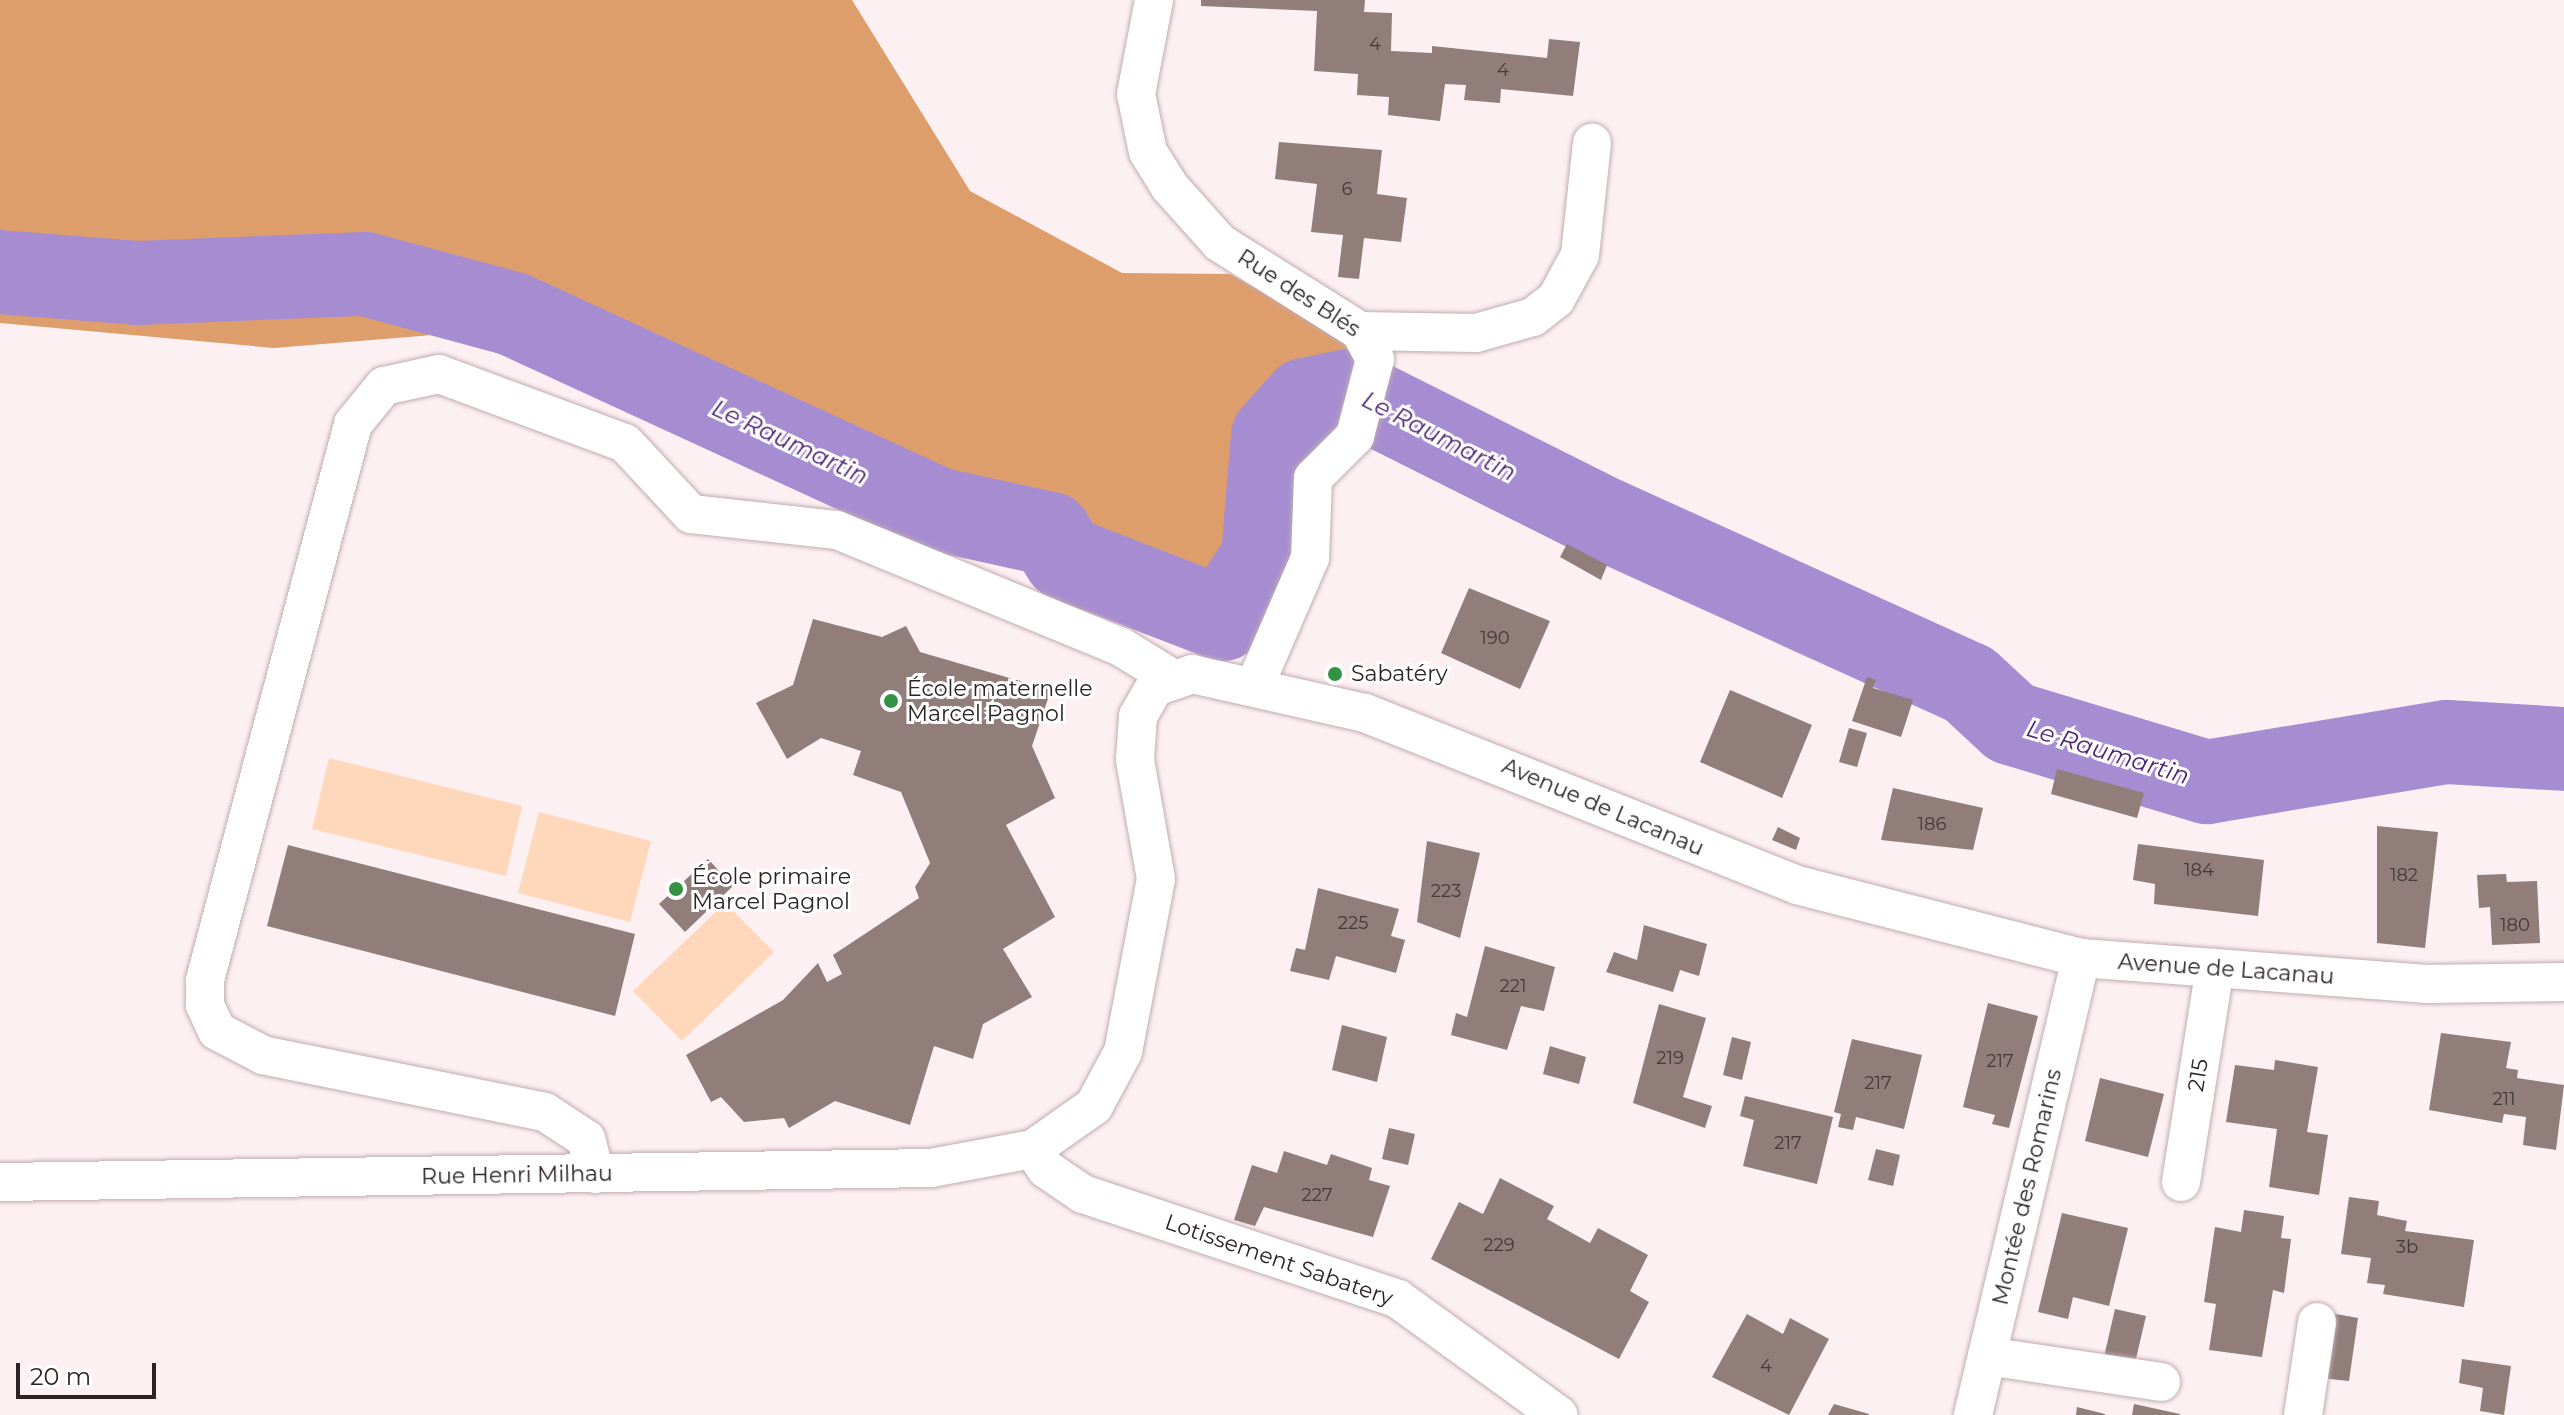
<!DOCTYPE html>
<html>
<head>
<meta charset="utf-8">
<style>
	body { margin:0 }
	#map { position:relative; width:2564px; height:1415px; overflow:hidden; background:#fdf0f3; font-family:Montserrat,sans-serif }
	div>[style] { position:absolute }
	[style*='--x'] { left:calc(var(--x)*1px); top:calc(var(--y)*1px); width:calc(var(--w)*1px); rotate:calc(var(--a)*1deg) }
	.green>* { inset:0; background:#ffd8bb }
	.forest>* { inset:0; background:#de9e6b }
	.river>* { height:84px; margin:-42px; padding:0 42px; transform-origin:42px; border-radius:42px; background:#a68dd1 }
	.building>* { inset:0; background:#917d7a }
	.roads { filter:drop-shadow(0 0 2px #c1acb2) drop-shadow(0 0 2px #c1acb2) }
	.street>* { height:38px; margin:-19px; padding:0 19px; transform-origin:19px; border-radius:19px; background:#fff }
	.dots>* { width:22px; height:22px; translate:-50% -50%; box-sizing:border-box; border:4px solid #fff; border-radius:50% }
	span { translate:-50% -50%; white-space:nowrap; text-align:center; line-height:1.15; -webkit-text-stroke:6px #fff; paint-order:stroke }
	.number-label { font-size:18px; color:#443a3a }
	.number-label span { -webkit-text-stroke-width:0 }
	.street-label { font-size:22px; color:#2b2325 }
	.poi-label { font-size:22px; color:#2b2325 }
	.left { translate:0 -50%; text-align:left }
	.water-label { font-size:24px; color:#4b2677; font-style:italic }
	.scale { position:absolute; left:16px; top:1363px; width:140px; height:36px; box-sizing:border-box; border:4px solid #2b2325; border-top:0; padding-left:10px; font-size:24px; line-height:28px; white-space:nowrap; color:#2b2325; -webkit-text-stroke:6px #fff; paint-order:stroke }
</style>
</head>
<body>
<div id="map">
	<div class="green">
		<i style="clip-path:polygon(329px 758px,522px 806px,506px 876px,312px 829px)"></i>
		<i style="clip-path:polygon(539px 812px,651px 841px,630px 922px,518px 893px)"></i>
		<i style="clip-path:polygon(725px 903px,774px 952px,682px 1041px,633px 991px)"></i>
	</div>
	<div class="forest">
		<i style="clip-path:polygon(0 0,852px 0,970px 191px,1122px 273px,1230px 274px,1353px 343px,1329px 426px,1223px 649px,457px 333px,274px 348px,0 323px)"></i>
	</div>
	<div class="river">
		<i style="--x:0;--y:272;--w:137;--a:4.6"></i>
		<i style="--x:137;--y:283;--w:228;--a:-2.3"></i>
		<i style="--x:365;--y:274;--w:153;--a:15.1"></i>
		<i style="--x:513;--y:314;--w:466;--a:24.7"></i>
		<i style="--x:936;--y:509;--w:117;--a:12.4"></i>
		<i style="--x:1050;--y:534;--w:28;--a:58"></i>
		<i style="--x:1065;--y:558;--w:169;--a:21.1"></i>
		<i style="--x:1223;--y:619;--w:74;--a:-57.2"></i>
		<i style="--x:1263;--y:557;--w:121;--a:-85.3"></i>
		<i style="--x:1273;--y:436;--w:48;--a:-48.4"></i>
		<i style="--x:1305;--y:400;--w:45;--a:-11.6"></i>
		<i style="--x:1349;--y:391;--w:288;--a:26.6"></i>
		<i style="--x:1607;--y:520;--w:397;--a:24.4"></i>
		<i style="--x:1969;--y:684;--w:57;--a:42.9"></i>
		<i style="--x:2011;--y:723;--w:205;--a:16.8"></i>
		<i style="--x:2207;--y:782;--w:243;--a:-9.5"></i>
		<i style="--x:2447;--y:742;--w:117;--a:3.4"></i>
	</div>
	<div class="building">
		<i style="clip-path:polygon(1201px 0,1365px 0,1364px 12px,1392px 13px,1391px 51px,1432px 53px,1432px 46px,1547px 58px,1549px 39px,1580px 42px,1573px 96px,1501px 89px,1500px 103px,1464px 100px,1466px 85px,1445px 84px,1440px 121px,1388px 115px,1389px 97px,1357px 95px,1358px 74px,1314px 71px,1317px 11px,1201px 6px)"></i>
		<i style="clip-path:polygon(1279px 142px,1382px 150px,1377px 194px,1407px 198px,1401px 242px,1364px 238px,1359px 279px,1338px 277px,1343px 235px,1311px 232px,1317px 184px,1275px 179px)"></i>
		<i style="clip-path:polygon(1567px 544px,1607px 565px,1601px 580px,1560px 557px)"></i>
		<i style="clip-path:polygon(1469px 588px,1550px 621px,1520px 689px,1441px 653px)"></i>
		<i style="clip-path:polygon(813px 619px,882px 637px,906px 626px,920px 652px,1051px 690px,1032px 746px,1055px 798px,1006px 825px,1055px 917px,1003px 949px,1032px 997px,983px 1024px,973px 1059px,934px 1046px,910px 1125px,835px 1101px,789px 1128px,784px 1118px,744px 1122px,721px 1097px,711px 1102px,686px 1055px,783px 1000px,818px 963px,827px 982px,842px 974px,833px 955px,919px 898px,915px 887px,930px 863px,901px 792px,853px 775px,861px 751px,821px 738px,787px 759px,756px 703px,793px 685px)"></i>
		<i style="clip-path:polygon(1867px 677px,1876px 680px,1873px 688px,1913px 700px,1901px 737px,1852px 721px)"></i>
		<i style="clip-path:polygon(1730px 690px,1812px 725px,1782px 798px,1700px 762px)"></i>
		<i style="clip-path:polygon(1849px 728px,1867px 733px,1857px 767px,1839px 762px)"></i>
		<i style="clip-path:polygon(2057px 769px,2144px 793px,2137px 818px,2051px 794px)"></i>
		<i style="clip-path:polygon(1893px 788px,1983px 808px,1973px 850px,1881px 840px)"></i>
		<i style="clip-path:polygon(2377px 826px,2438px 832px,2425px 948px,2377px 943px)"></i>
		<i style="clip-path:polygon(1778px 827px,1800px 838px,1796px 850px,1772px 840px)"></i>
		<i style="clip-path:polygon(1427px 841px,1480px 853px,1460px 938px,1417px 922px)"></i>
		<i style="clip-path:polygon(2138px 844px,2264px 860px,2258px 916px,2154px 904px,2155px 884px,2133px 880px)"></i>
		<i style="clip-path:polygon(288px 845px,635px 934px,615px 1016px,267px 926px)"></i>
		<i style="clip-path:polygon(708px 859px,733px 886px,685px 932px,659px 904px)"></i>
		<i style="clip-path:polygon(2506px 874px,2507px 882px,2537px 881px,2540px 943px,2492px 945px,2490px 907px,2479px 908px,2477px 875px)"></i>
		<i style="clip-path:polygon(1318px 888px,1399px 909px,1391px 936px,1405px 940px,1396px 973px,1336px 956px,1329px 980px,1290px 971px,1296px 948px,1305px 950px)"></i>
		<i style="clip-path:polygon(1644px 925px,1707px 944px,1699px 976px,1680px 970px,1673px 992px,1606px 972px,1614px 952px,1637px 960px)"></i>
		<i style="clip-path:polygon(1485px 946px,1555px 967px,1544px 1011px,1521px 1006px,1507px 1050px,1451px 1035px,1456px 1013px,1467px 1017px)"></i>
		<i style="clip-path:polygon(1988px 1003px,2038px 1016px,2009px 1128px,1992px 1124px,1995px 1115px,1963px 1107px)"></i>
		<i style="clip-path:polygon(1659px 1004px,1706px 1018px,1683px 1097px,1712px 1106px,1705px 1128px,1633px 1103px)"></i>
		<i style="clip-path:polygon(1342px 1025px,1387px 1037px,1377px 1082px,1332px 1070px)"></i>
		<i style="clip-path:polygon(2441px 1033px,2511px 1042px,2506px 1068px,2518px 1070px,2517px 1078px,2564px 1085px,2556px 1150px,2523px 1145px,2526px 1117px,2504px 1114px,2502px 1123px,2429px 1110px)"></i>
		<i style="clip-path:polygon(1732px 1037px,1751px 1042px,1742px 1080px,1723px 1075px)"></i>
		<i style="clip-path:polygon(1852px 1039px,1922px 1055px,1904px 1129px,1856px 1117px,1853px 1130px,1838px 1127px,1841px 1114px,1834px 1112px)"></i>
		<i style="clip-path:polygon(1550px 1046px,1586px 1057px,1579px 1084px,1543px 1074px)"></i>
		<i style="clip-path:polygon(2275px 1060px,2318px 1067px,2307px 1132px,2328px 1135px,2319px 1195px,2269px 1187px,2277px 1129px,2226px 1122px,2235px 1065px,2274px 1070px)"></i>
		<i style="clip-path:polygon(2100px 1078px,2164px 1094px,2148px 1157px,2085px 1141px)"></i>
		<i style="clip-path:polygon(1745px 1096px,1833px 1117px,1817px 1184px,1743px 1166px,1754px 1120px,1740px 1116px)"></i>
		<i style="clip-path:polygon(1389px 1128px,1415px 1134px,1408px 1165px,1382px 1159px)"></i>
		<i style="clip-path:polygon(1876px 1149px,1900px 1155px,1893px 1186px,1868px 1180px)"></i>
		<i style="clip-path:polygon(1284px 1151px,1327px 1165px,1331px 1154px,1372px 1168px,1369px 1180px,1390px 1186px,1373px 1237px,1264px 1207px,1255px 1226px,1234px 1220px,1252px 1165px,1277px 1173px)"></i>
		<i style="clip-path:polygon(1500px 1178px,1554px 1206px,1547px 1219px,1590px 1243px,1598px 1228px,1648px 1255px,1630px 1291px,1649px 1302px,1619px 1359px,1431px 1259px,1459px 1202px,1483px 1214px)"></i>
		<i style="clip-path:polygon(2349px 1197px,2379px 1201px,2377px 1215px,2407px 1221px,2405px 1231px,2474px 1240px,2464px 1307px,2383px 1294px,2385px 1285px,2367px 1283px,2371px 1258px,2341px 1254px)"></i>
		<i style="clip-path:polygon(2244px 1210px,2284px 1216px,2281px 1238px,2291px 1239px,2284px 1293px,2273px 1290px,2262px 1357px,2209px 1350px,2216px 1304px,2204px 1302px,2215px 1227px,2241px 1232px)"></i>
		<i style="clip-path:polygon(2062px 1213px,2128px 1228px,2109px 1306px,2073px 1297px,2068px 1319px,2038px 1312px)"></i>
		<i style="clip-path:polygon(2115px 1309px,2146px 1316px,2135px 1363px,2104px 1357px)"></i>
		<i style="clip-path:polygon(2330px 1313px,2358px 1318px,2349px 1381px,2320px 1378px)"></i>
		<i style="clip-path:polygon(1747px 1314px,1783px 1334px,1790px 1318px,1829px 1339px,1789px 1415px,1712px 1377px)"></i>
		<i style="clip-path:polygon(2462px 1359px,2511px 1366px,2504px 1415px,2480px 1411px,2483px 1388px,2459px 1383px)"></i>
		<i style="clip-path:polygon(1834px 1404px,1869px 1414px,1869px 1415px,1828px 1415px)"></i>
		<i style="clip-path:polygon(2134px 1404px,2180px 1414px,2180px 1415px,2132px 1415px)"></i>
		<i style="clip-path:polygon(2077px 1407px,2105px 1414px,2105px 1415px,2076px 1415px)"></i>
	</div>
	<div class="roads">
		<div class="street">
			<i style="--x:1154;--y:0;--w:96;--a:100.8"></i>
			<i style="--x:1136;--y:94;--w:59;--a:78.3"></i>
			<i style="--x:1148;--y:152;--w:40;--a:58"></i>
			<i style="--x:1169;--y:186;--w:76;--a:48.2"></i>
			<i style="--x:1220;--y:243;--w:165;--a:32.2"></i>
			<i style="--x:1360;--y:331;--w:32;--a:62"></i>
			<i style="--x:1375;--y:359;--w:80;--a:104.6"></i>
			<i style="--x:1355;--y:436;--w:59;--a:135"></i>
			<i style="--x:1313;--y:478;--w:80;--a:92.1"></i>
			<i style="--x:1310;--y:558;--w:136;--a:113.4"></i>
			<i style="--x:1360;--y:331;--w:116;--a:1"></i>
			<i style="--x:1476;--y:333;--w:59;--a:-15.7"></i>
			<i style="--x:1533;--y:317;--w:29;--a:-38"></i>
			<i style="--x:1556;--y:299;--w:50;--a:-61.4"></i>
			<i style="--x:1580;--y:255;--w:113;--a:-83.9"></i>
			<i style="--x:1033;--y:1149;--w:24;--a:57"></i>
			<i style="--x:1046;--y:1169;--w:45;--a:34"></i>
			<i style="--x:1083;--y:1194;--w:332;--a:18.4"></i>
			<i style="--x:1398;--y:1299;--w:198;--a:35.9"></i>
			<i style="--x:595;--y:1174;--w:36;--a:-104"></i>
			<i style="--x:586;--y:1139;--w:49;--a:-146.6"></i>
			<i style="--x:545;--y:1112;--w:288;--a:-168.6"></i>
			<i style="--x:263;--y:1055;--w:52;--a:-152.4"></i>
			<i style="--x:217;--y:1031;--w:29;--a:-115"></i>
			<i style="--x:205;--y:1005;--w:25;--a:-90"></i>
			<i style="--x:205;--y:980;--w:575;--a:-75.09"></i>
			<i style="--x:353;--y:424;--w:49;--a:-50.8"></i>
			<i style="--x:384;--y:386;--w:56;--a:-12.3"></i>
			<i style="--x:439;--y:374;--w:198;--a:20.4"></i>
			<i style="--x:625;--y:443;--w:97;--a:47.1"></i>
			<i style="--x:691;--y:514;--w:147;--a:6.3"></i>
			<i style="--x:837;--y:530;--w:307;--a:22.4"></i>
			<i style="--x:1121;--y:647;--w:57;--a:31.5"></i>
			<i style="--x:0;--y:1182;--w:931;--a:-0.86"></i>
			<i style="--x:931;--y:1168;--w:104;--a:-10.6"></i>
			<i style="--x:1033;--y:1149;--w:75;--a:-35.2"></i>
			<i style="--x:1094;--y:1106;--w:61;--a:-61.8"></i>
			<i style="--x:1123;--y:1052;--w:176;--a:-79.2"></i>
			<i style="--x:1156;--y:879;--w:121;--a:-100"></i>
			<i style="--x:1135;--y:760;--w:44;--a:-86.1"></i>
			<i style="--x:1138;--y:716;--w:34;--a:-60"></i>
			<i style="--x:1155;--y:687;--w:39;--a:-19"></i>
			<i style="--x:1192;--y:674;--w:177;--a:12.7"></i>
			<i style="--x:1365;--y:713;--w:465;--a:21.7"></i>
			<i style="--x:1797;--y:885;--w:293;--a:14.4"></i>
			<i style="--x:2081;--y:958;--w:347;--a:4.3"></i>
			<i style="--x:2427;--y:984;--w:137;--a:-0.8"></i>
			<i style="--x:2181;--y:1182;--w:217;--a:-81"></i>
			<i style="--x:1987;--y:1356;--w:176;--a:8.5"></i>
			<i style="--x:1973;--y:1415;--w:470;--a:-76.7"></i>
			<i style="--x:2303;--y:1415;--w:94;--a:-81.4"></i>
		</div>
	</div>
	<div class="dots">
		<i style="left:1335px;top:674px;background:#349244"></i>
		<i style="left:891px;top:701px;background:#349244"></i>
		<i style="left:676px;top:889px;background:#349244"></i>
	</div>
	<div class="number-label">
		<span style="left:1375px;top:44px">4</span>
		<span style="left:1503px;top:70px">4</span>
		<span style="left:1347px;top:189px">6</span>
		<span style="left:1495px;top:638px">190</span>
		<span style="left:1932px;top:824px">186</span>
		<span style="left:2199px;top:870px">184</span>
		<span style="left:2404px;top:875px">182</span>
		<span style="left:1446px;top:891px">223</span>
		<span style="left:1353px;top:923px">225</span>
		<span style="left:2515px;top:925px">180</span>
		<span style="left:1513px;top:986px">221</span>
		<span style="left:1670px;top:1058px">219</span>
		<span style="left:2000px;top:1061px">217</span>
		<span style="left:1878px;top:1083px">217</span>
		<span style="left:2504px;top:1099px">211</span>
		<span style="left:1788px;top:1143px">217</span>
		<span style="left:1317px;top:1195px">227</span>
		<span style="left:1499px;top:1245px">229</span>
		<span style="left:2407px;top:1247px">3b</span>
		<span style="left:1766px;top:1366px">4</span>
	</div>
	<div class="street-label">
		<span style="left:1299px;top:293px;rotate:33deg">Rue des Blés</span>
		<span style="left:1603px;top:807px;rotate:23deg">Avenue de Lacanau</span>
		<span style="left:2226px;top:969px;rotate:4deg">Avenue de Lacanau</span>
		<span style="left:2198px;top:1075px;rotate:-81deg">215</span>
		<span style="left:517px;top:1175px;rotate:-1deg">Rue Henri Milhau</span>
		<span style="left:2027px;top:1187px;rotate:-77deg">Montée des Romarins</span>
		<span style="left:1279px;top:1260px;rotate:19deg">Lotissement Sabatery</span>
	</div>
	<div class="poi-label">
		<span class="left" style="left:1351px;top:674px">Sabatéry</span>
		<span class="left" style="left:907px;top:701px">École maternelle<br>Marcel Pagnol</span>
		<span class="left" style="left:692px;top:889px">École primaire<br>Marcel Pagnol</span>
	</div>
	<div class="water-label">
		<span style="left:1439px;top:436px;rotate:27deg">Le Raumartin</span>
		<span style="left:790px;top:442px;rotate:25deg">Le Raumartin</span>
		<span style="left:2108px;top:752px;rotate:17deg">Le Raumartin</span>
	</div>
	<div class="scale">20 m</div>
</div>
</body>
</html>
